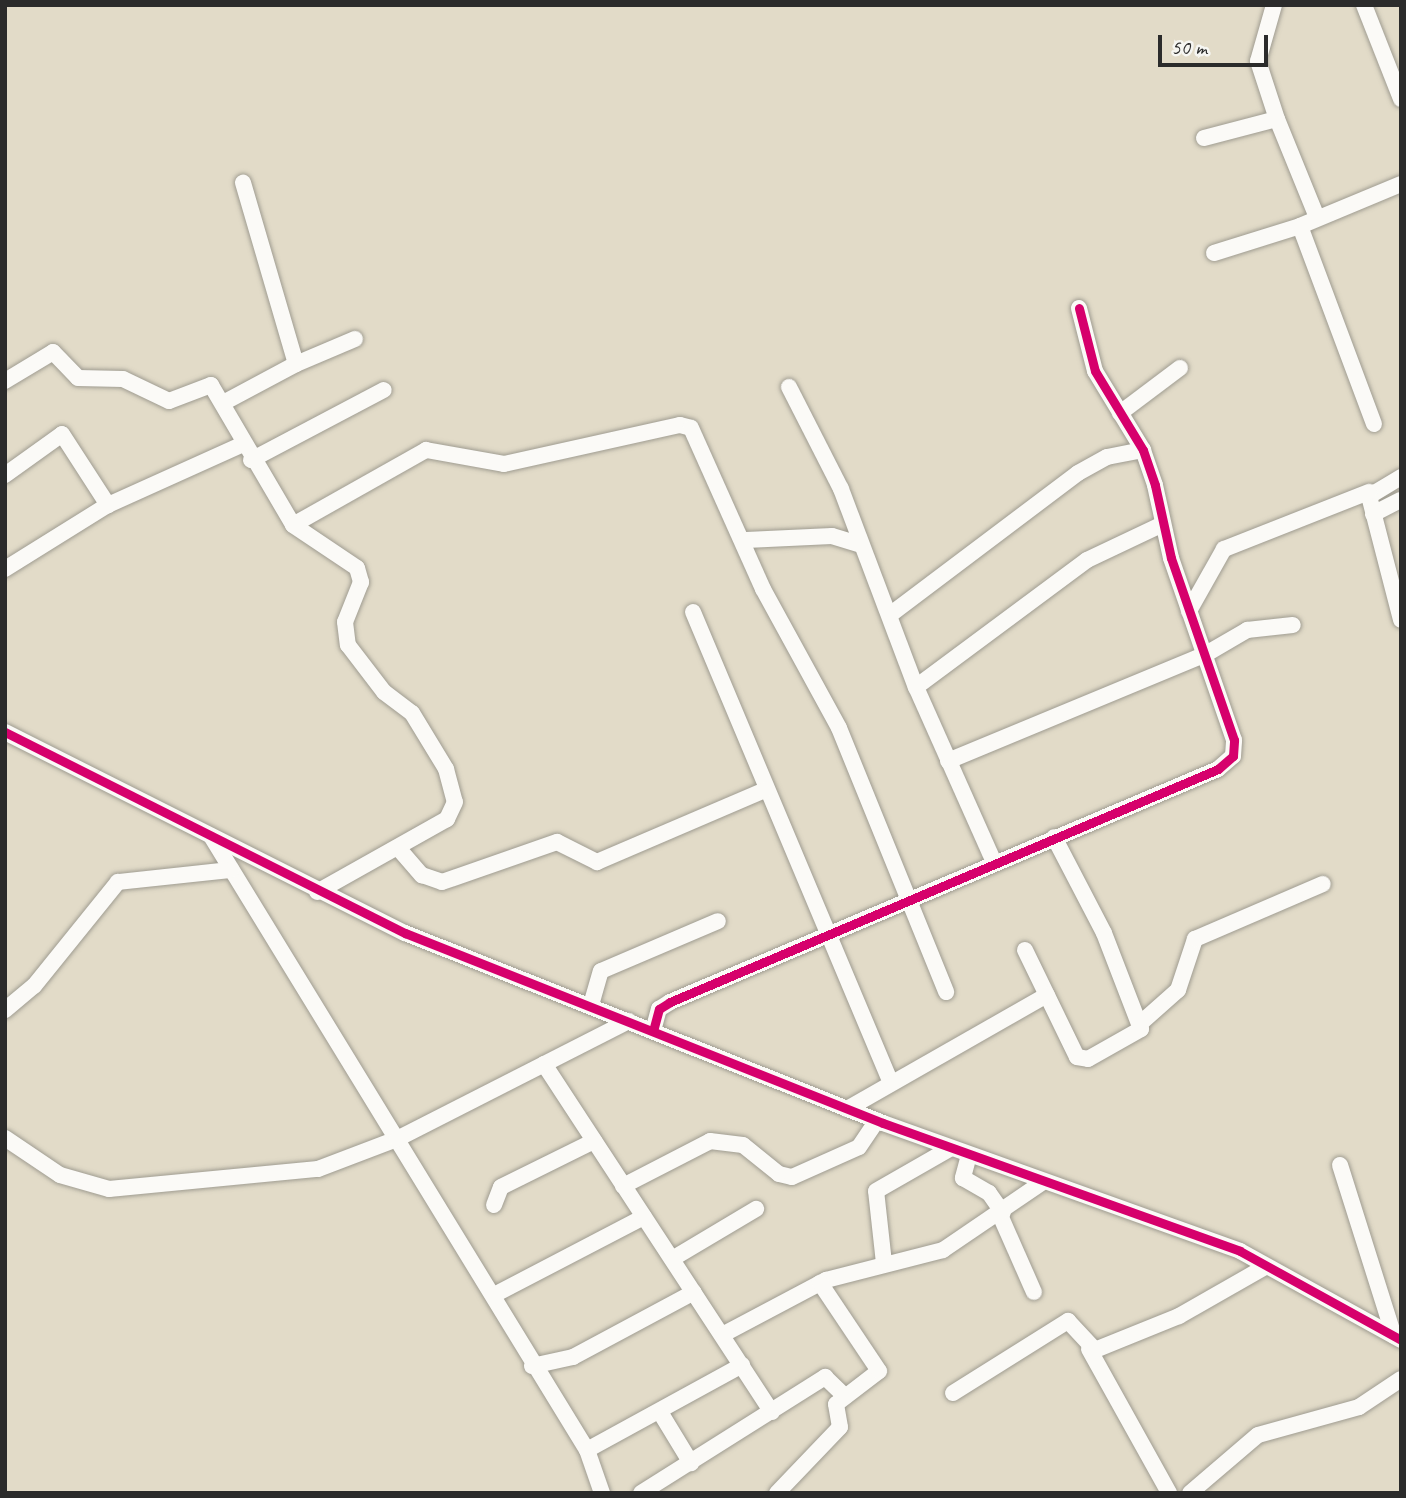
<!DOCTYPE html>
<html>
<head>
<meta charset="utf-8">
<style>
	body { margin:0 }
	#map { position:relative; width:1406px; height:1498px; overflow:hidden; background:#e2dbc8; font-family:Caveat,sans-serif }
	div>[style] { position:absolute }
	[style*='--x'] { left:calc(var(--x)*1px); top:calc(var(--y)*1px); width:calc(var(--w)*1px); rotate:calc(var(--a)*1deg) }
	.roads { filter:drop-shadow(0 0 2px #9f9c91) drop-shadow(0 0 2px #9f9c91) }
	.minor>* { height:16px; margin:-8px; padding:0 8px; transform-origin:8px; border-radius:8px; background:#fbfaf7 }
	.cycleway>* { height:9px; margin:-4.5px; padding:0 4.5px; transform-origin:4.5px; border-radius:4.5px; background:#d6006c }
	span { translate:-50% -50%; white-space:nowrap; text-align:center; line-height:1.15; -webkit-text-stroke:6px #f6f6f2; paint-order:stroke }
	.frame { position:absolute; inset:0; border:7px solid #2b2b2b; pointer-events:none }
	.scale { position:absolute; left:1158px; top:35px; width:110px; height:32px; box-sizing:border-box; border:4px solid #2b2b2b; border-top:0; padding-left:9px; font-size:21px; line-height:24px; white-space:nowrap; color:#2b2b2b; -webkit-text-stroke:5px #f6f6f2; paint-order:stroke }
</style>
</head>
<body>
<div id="map">
	<div class="roads">
		<div class="minor">
			<i style="--x:1274;--y:5;--w:58;--a:105.9"></i>
			<i style="--x:1258;--y:61;--w:61;--a:71.9"></i>
			<i style="--x:1364;--y:5;--w:101;--a:68.5"></i>
			<i style="--x:1204;--y:138;--w:75;--a:-14.6"></i>
			<i style="--x:1277;--y:119;--w:104;--a:67.9"></i>
			<i style="--x:1214;--y:253;--w:90;--a:-17.4"></i>
			<i style="--x:296;--y:364;--w:64;--a:-23"></i>
			<i style="--x:5;--y:381;--w:56;--a:-31.1"></i>
			<i style="--x:53;--y:352;--w:36;--a:46"></i>
			<i style="--x:78;--y:378;--w:45;--a:1.3"></i>
			<i style="--x:123;--y:379;--w:51;--a:25.6"></i>
			<i style="--x:169;--y:401;--w:45;--a:-20.9"></i>
			<i style="--x:211;--y:385;--w:162;--a:59.6"></i>
			<i style="--x:293;--y:525;--w:77;--a:33.9"></i>
			<i style="--x:357;--y:568;--w:15;--a:74"></i>
			<i style="--x:361;--y:582;--w:43;--a:111.8"></i>
			<i style="--x:345;--y:622;--w:23;--a:83"></i>
			<i style="--x:348;--y:645;--w:59;--a:52.5"></i>
			<i style="--x:384;--y:692;--w:35;--a:37"></i>
			<i style="--x:412;--y:713;--w:66;--a:58.7"></i>
			<i style="--x:446;--y:769;--w:34;--a:75"></i>
			<i style="--x:455;--y:802;--w:19;--a:115"></i>
			<i style="--x:447;--y:819;--w:149;--a:150.7"></i>
			<i style="--x:789;--y:387;--w:114;--a:63"></i>
			<i style="--x:841;--y:489;--w:212;--a:69.3"></i>
			<i style="--x:916;--y:687;--w:192;--a:66"></i>
			<i style="--x:223;--y:403;--w:83;--a:-28.1"></i>
			<i style="--x:296;--y:364;--w:189;--a:-106.3"></i>
			<i style="--x:1120;--y:413;--w:75;--a:-36.9"></i>
			<i style="--x:1374;--y:424;--w:211;--a:-110.5"></i>
			<i style="--x:1300;--y:226;--w:109;--a:-22.6"></i>
			<i style="--x:251;--y:460;--w:150;--a:-27.8"></i>
			<i style="--x:5;--y:475;--w:70;--a:-35.7"></i>
			<i style="--x:62;--y:434;--w:85;--a:57.1"></i>
			<i style="--x:1401;--y:477;--w:37;--a:149"></i>
			<i style="--x:1369;--y:496;--w:128;--a:75.5"></i>
			<i style="--x:1373;--y:514;--w:31;--a:-27"></i>
			<i style="--x:293;--y:525;--w:153;--a:-29.4"></i>
			<i style="--x:426;--y:450;--w:79;--a:10.2"></i>
			<i style="--x:504;--y:464;--w:180;--a:-12.5"></i>
			<i style="--x:680;--y:425;--w:11;--a:15"></i>
			<i style="--x:691;--y:428;--w:176;--a:65.9"></i>
			<i style="--x:763;--y:589;--w:158;--a:61.3"></i>
			<i style="--x:839;--y:728;--w:285;--a:67.9"></i>
			<i style="--x:746;--y:540;--w:86;--a:-2.7"></i>
			<i style="--x:832;--y:536;--w:30;--a:17"></i>
			<i style="--x:5;--y:569;--w:121;--a:-31.9"></i>
			<i style="--x:108;--y:505;--w:146;--a:-24.3"></i>
			<i style="--x:1189;--y:611;--w:71;--a:-60.6"></i>
			<i style="--x:1224;--y:549;--w:156;--a:-21.5"></i>
			<i style="--x:693;--y:612;--w:511;--a:67.2"></i>
			<i style="--x:891;--y:614;--w:234;--a:-37"></i>
			<i style="--x:1078;--y:473;--w:33;--a:-29"></i>
			<i style="--x:1107;--y:457;--w:37;--a:-11"></i>
			<i style="--x:916;--y:687;--w:213;--a:-36.6"></i>
			<i style="--x:1087;--y:560;--w:84;--a:-25.3"></i>
			<i style="--x:5;--y:732;--w:448;--a:26.7"></i>
			<i style="--x:405;--y:933;--w:514;--a:21.68"></i>
			<i style="--x:883;--y:1123;--w:379;--a:19.7"></i>
			<i style="--x:1240;--y:1251;--w:184;--a:28.9"></i>
			<i style="--x:948;--y:761;--w:279;--a:-22.5"></i>
			<i style="--x:1206;--y:654;--w:48;--a:-30.3"></i>
			<i style="--x:1247;--y:630;--w:46;--a:-6.2"></i>
			<i style="--x:211;--y:836;--w:720;--a:58.52"></i>
			<i style="--x:587;--y:1450;--w:46;--a:70.8"></i>
			<i style="--x:399;--y:849;--w:35;--a:49"></i>
			<i style="--x:422;--y:875;--w:21;--a:19"></i>
			<i style="--x:442;--y:882;--w:122;--a:-19.2"></i>
			<i style="--x:557;--y:842;--w:45;--a:26.6"></i>
			<i style="--x:597;--y:862;--w:183;--a:-23.2"></i>
			<i style="--x:1025;--y:950;--w:119;--a:64.1"></i>
			<i style="--x:1077;--y:1057;--w:11;--a:10"></i>
			<i style="--x:1088;--y:1059;--w:61;--a:-29.5"></i>
			<i style="--x:1141;--y:1029;--w:103;--a:-111.1"></i>
			<i style="--x:1104;--y:933;--w:108;--a:-117.5"></i>
			<i style="--x:591;--y:1005;--w:35;--a:-74"></i>
			<i style="--x:601;--y:971;--w:127;--a:-23.1"></i>
			<i style="--x:5;--y:1010;--w:38;--a:-40"></i>
			<i style="--x:34;--y:986;--w:134;--a:-51.1"></i>
			<i style="--x:118;--y:882;--w:114;--a:-6.1"></i>
			<i style="--x:1143;--y:1021;--w:47;--a:-41.5"></i>
			<i style="--x:1178;--y:990;--w:54;--a:-71.6"></i>
			<i style="--x:1195;--y:939;--w:139;--a:-23.3"></i>
			<i style="--x:653;--y:1031;--w:23;--a:-75"></i>
			<i style="--x:659;--y:1009;--w:13;--a:-32"></i>
			<i style="--x:670;--y:1002;--w:595;--a:-23.03"></i>
			<i style="--x:1218;--y:769;--w:20;--a:-41"></i>
			<i style="--x:1233;--y:756;--w:16;--a:-86"></i>
			<i style="--x:1234;--y:740;--w:193;--a:-109.1"></i>
			<i style="--x:1171;--y:558;--w:75;--a:-102.4"></i>
			<i style="--x:1155;--y:485;--w:37;--a:-109"></i>
			<i style="--x:1143;--y:450;--w:92;--a:-121.3"></i>
			<i style="--x:1095;--y:371;--w:65;--a:-104.3"></i>
			<i style="--x:544;--y:1064;--w:416;--a:56.8"></i>
			<i style="--x:847;--y:1109;--w:230;--a:-29.7"></i>
			<i style="--x:5;--y:1138;--w:66;--a:33.9"></i>
			<i style="--x:60;--y:1175;--w:51;--a:15.9"></i>
			<i style="--x:109;--y:1189;--w:210;--a:-5.5"></i>
			<i style="--x:318;--y:1169;--w:85;--a:-20.8"></i>
			<i style="--x:397;--y:1139;--w:260;--a:-27"></i>
			<i style="--x:969;--y:1155;--w:24;--a:105"></i>
			<i style="--x:963;--y:1178;--w:30;--a:30"></i>
			<i style="--x:989;--y:1193;--w:24;--a:55"></i>
			<i style="--x:1340;--y:1165;--w:179;--a:72.5"></i>
			<i style="--x:623;--y:1186;--w:98;--a:-27.3"></i>
			<i style="--x:710;--y:1141;--w:33;--a:7"></i>
			<i style="--x:743;--y:1145;--w:46;--a:38.9"></i>
			<i style="--x:779;--y:1174;--w:13;--a:13"></i>
			<i style="--x:792;--y:1177;--w:73;--a:-24.1"></i>
			<i style="--x:859;--y:1147;--w:32;--a:-56"></i>
			<i style="--x:494;--y:1205;--w:19;--a:-69"></i>
			<i style="--x:501;--y:1187;--w:104;--a:-26.3"></i>
			<i style="--x:1000;--y:1215;--w:84;--a:66.2"></i>
			<i style="--x:672;--y:1259;--w:98;--a:-30.8"></i>
			<i style="--x:884;--y:1263;--w:72;--a:-96.3"></i>
			<i style="--x:876;--y:1191;--w:86;--a:-29.8"></i>
			<i style="--x:494;--y:1295;--w:169;--a:-27.5"></i>
			<i style="--x:722;--y:1335;--w:118;--a:-27.9"></i>
			<i style="--x:826;--y:1280;--w:121;--a:-14.4"></i>
			<i style="--x:943;--y:1250;--w:121;--a:-34.2"></i>
			<i style="--x:1089;--y:1349;--w:165;--a:60.9"></i>
			<i style="--x:532;--y:1366;--w:42;--a:-12.4"></i>
			<i style="--x:573;--y:1357;--w:137;--a:-28.2"></i>
			<i style="--x:953;--y:1393;--w:136;--a:-32.1"></i>
			<i style="--x:1068;--y:1321;--w:40;--a:47"></i>
			<i style="--x:1095;--y:1350;--w:91;--a:-22"></i>
			<i style="--x:1179;--y:1316;--w:99;--a:-29.7"></i>
			<i style="--x:660;--y:1412;--w:60;--a:58.7"></i>
			<i style="--x:587;--y:1450;--w:177;--a:-28.7"></i>
			<i style="--x:641;--y:1493;--w:218;--a:-32.2"></i>
			<i style="--x:825;--y:1377;--w:28;--a:44"></i>
			<i style="--x:777;--y:1493;--w:91;--a:-46.3"></i>
			<i style="--x:840;--y:1427;--w:23;--a:-100"></i>
			<i style="--x:836;--y:1404;--w:54;--a:-37.5"></i>
			<i style="--x:879;--y:1371;--w:106;--a:-123.8"></i>
			<i style="--x:1190;--y:1493;--w:89;--a:-40.5"></i>
			<i style="--x:1258;--y:1435;--w:105;--a:-15.5"></i>
			<i style="--x:1359;--y:1407;--w:50;--a:-33.7"></i>
		</div>
	</div>
	<div class="cycleway">
		<i style="--x:5;--y:732;--w:448;--a:26.7"></i>
		<i style="--x:405;--y:933;--w:514;--a:21.68"></i>
		<i style="--x:883;--y:1123;--w:379;--a:19.7"></i>
		<i style="--x:1240;--y:1251;--w:184;--a:28.9"></i>
		<i style="--x:653;--y:1031;--w:23;--a:-75"></i>
		<i style="--x:659;--y:1009;--w:13;--a:-32"></i>
		<i style="--x:670;--y:1002;--w:595;--a:-23.03"></i>
		<i style="--x:1218;--y:769;--w:20;--a:-41"></i>
		<i style="--x:1233;--y:756;--w:16;--a:-86"></i>
		<i style="--x:1234;--y:740;--w:193;--a:-109.1"></i>
		<i style="--x:1171;--y:558;--w:75;--a:-102.4"></i>
		<i style="--x:1155;--y:485;--w:37;--a:-109"></i>
		<i style="--x:1143;--y:450;--w:92;--a:-121.3"></i>
		<i style="--x:1095;--y:371;--w:65;--a:-104.3"></i>
	</div>
	<div class="frame"></div>
	<div class="scale">50 m</div>
</div>
</body>
</html>
